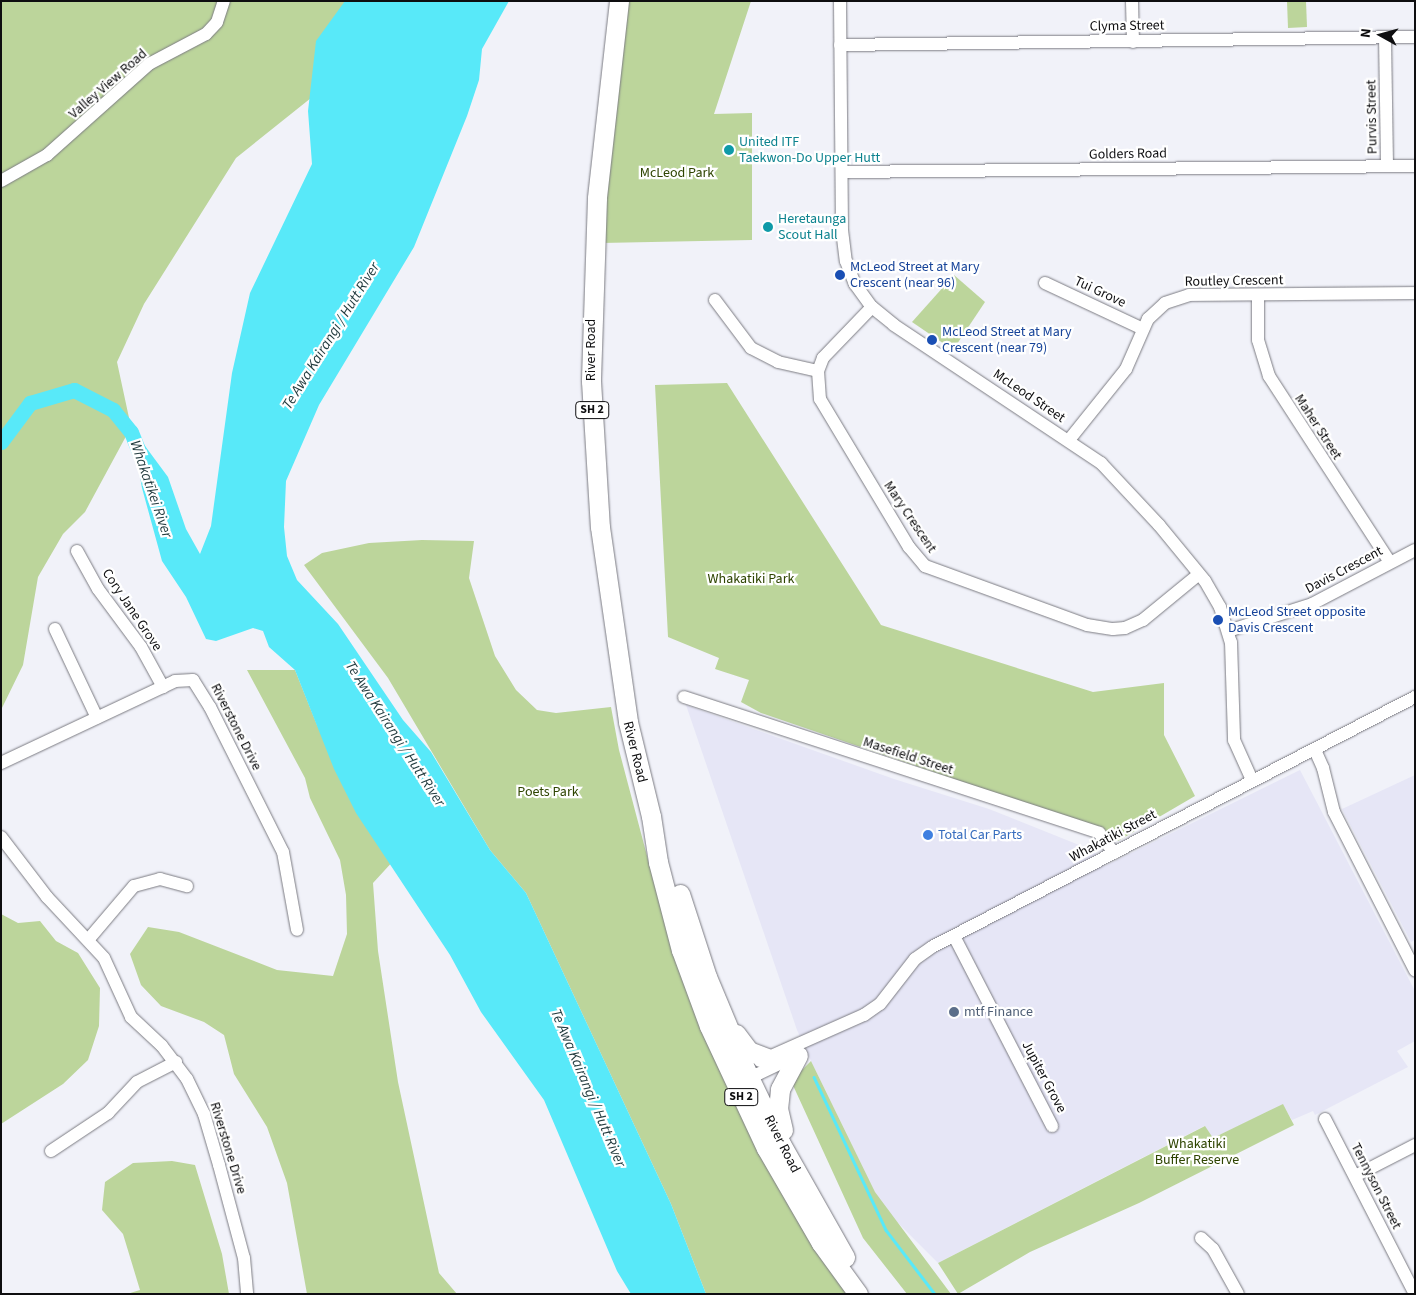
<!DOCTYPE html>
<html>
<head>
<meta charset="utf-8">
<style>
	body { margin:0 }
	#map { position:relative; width:1416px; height:1295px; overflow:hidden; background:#f1f2f9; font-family:"Source Sans 3",sans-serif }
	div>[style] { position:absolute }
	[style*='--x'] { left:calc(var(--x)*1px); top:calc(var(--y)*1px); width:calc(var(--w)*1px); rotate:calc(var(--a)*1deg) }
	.built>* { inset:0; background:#e6e6f6 }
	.green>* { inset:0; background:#bcd59b }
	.water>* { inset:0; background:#58e9f9 }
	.stream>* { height:2.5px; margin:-1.25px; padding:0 1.25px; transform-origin:1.25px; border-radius:1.25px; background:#58e9f9 }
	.river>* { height:15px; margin:-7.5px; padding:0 7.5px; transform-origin:7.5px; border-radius:7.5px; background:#58e9f9 }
	.roads { filter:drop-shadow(0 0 1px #7b7b82) drop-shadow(0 0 1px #7b7b82) }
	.minor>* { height:12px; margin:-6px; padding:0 6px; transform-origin:6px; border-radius:6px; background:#fff }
	.highway>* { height:19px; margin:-9.5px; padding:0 9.5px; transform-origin:9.5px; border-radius:9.5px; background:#fff }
	.dots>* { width:14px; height:14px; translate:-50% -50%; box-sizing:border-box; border:2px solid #fff; border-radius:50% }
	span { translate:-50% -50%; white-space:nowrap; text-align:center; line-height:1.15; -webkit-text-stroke:4.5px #fff; paint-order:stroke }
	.shield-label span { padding:1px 4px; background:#fff; border:1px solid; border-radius:4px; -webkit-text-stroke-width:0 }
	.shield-label { font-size:12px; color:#0e0e10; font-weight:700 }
	.street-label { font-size:14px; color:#0e0e10 }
	.culture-label { font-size:14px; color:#0d838f }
	.left { translate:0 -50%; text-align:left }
	.park-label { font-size:14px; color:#2e4400 }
	.transit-label { font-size:14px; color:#164399 }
	.shop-label { font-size:14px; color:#366cbe }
	.service-label { font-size:14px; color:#4e5e75 }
	.water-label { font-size:15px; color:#243d40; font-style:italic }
	.frame { position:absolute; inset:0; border:2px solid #0e0e10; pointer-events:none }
	.north { position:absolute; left:1356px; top:10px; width:50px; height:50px; -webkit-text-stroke:4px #fff; paint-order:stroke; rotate:277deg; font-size:14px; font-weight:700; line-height:20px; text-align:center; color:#0e0e10 }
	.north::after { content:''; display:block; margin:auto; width:18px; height:22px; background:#0e0e10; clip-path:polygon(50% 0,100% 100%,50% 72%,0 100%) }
</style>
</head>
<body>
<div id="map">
	<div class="built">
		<i style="clip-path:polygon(686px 705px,894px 779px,989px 809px,1094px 851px,1105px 866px,1300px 770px,1415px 991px,1415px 1041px,1397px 1051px,1408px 1067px,1315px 1115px,1313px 1111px,1292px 1120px,1283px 1105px,1213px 1138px,1204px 1126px,938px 1263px,882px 1207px,811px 1061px,797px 1030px)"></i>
		<i style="clip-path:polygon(1415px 775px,1415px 940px,1411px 942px,1342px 809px)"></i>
	</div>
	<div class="green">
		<i style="clip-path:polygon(1px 1px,346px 1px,316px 94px,236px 158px,144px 304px,117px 362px,131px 427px,85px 512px,63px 534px,38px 577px,23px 665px,1px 710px)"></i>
		<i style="clip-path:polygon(628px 1px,751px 1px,714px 114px,752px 113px,752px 240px,601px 243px)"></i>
		<i style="clip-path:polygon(1287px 1px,1306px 1px,1307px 27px,1288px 28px)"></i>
		<i style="clip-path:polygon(954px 275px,985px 302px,953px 350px,912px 322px)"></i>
		<i style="clip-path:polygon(727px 383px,881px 625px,1093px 692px,1164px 683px,1164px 735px,1195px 796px,1118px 841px,1109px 832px,761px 713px,741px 702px,749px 680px,715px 669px,719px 658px,668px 637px,655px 385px)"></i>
		<i style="clip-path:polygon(422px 540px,474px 541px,469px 578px,495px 656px,516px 690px,537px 710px,556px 713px,611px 707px,619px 750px,655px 886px,847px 1294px,706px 1294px,671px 1204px,526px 893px,490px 850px,388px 678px,304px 565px,322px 553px,369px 543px)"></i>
		<i style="clip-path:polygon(247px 670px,295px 670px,317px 725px,395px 859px,373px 883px,378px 951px,398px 1082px,439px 1273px,457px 1294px,307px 1294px,287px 1183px,267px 1127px,234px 1074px,224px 1035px,204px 1022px,161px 1006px,141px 985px,130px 954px,148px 927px,179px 932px,277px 970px,333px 976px,347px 934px,346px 895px,340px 860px,310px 798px,305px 778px)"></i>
		<i style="clip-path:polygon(1px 914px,18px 923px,40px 921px,56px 941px,78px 953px,100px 988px,99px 1026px,88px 1060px,63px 1084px,1px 1124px)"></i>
		<i style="clip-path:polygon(811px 1061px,875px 1192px,951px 1294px,907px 1294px,863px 1238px,791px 1081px)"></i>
		<i style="clip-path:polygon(1283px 1104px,1294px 1125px,1139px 1203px,1030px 1252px,958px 1294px,938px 1263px,1205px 1126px,1213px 1138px)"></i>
		<i style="clip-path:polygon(172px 1161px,195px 1165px,222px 1254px,229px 1294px,127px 1294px,140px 1290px,123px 1234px,102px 1210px,105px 1182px,133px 1163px)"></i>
	</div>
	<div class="water">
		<i style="clip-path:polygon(345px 1px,509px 1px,482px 49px,479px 80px,467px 116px,414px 247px,319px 405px,286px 481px,284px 527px,287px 556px,297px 580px,338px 624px,403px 720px,431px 752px,490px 850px,526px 893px,671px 1204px,706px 1294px,631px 1294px,617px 1271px,544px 1100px,481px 1012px,450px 955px,356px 813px,334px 769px,295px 670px,269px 647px,263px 631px,253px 628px,216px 641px,206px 639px,186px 597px,162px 561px,142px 488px,131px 427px,168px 477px,186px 529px,200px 554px,211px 526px,232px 373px,250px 293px,312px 164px,308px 111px,316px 41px)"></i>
	</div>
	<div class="stream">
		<i style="--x:814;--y:1077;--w:169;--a:64.8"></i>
		<i style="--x:886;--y:1230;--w:81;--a:52.6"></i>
	</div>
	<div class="river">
		<i style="--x:1;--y:442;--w:49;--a:-53.4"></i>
		<i style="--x:30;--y:403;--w:46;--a:-16.5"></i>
		<i style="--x:74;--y:390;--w:44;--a:27.1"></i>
		<i style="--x:113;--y:410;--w:28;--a:51"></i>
		<i style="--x:131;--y:432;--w:24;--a:68"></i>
	</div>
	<div class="roads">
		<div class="minor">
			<i style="--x:840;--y:1;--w:229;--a:89.5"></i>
			<i style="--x:842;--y:230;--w:31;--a:83"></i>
			<i style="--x:846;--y:261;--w:25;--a:69"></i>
			<i style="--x:855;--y:284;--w:29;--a:54"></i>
			<i style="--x:872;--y:307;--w:28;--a:39"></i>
			<i style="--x:894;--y:325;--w:249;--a:33.7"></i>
			<i style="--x:1101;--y:463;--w:85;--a:46.9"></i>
			<i style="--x:1159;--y:525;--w:72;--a:50.6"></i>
			<i style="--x:1205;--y:581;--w:30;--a:60"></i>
			<i style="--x:1220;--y:607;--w:37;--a:73"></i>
			<i style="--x:1231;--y:642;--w:98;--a:88.2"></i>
			<i style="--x:1234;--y:740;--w:44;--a:65.8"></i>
			<i style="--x:1132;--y:1;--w:41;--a:88.6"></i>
			<i style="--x:1385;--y:37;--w:129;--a:89.1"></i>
			<i style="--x:840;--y:45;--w:575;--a:-0.8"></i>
			<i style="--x:842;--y:172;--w:573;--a:-0.6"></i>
			<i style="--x:1;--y:181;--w:53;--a:-29.5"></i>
			<i style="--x:47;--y:155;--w:137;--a:-41.7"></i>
			<i style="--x:149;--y:64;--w:64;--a:-27.8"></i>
			<i style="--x:206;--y:34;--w:16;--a:-47"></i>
			<i style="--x:217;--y:22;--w:22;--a:-72"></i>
			<i style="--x:1045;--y:283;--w:108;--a:25.1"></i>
			<i style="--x:1258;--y:296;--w:44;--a:90"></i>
			<i style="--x:1258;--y:340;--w:38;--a:73"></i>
			<i style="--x:1269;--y:376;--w:222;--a:57"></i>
			<i style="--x:715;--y:300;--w:60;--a:53.1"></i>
			<i style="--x:751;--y:348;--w:30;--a:27"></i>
			<i style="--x:778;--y:362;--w:41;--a:12.7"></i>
			<i style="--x:872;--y:307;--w:71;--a:133.9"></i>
			<i style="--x:823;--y:358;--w:14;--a:111"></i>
			<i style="--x:818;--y:371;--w:28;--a:86"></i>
			<i style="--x:820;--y:399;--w:173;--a:59"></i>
			<i style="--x:909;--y:547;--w:25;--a:50"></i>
			<i style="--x:925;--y:566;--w:172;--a:20"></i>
			<i style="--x:1087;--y:625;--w:26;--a:9"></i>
			<i style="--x:1113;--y:629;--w:12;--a:-5"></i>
			<i style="--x:1125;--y:628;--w:20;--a:-24"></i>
			<i style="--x:1143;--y:620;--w:72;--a:-39.4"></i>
			<i style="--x:1069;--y:440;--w:91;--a:-51.2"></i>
			<i style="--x:1126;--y:369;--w:55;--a:-66.3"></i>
			<i style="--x:1148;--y:319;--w:23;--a:-43"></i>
			<i style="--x:1165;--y:303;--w:25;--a:-18"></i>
			<i style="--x:1189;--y:295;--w:226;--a:-0.5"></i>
			<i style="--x:77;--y:551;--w:43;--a:61.1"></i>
			<i style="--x:98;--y:589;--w:72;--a:53.4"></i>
			<i style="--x:141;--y:647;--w:46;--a:61.2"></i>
			<i style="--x:55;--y:629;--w:98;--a:64.7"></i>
			<i style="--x:1228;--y:631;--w:88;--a:-17.8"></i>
			<i style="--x:1312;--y:604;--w:116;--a:-27.7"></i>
			<i style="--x:684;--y:697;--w:437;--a:18.1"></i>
			<i style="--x:1099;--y:833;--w:25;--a:53"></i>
			<i style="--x:1315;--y:750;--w:20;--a:66"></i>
			<i style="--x:1323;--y:768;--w:45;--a:76"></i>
			<i style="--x:1334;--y:812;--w:178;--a:62.9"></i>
			<i style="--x:1;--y:763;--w:192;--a:-25.2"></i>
			<i style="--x:175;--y:681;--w:18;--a:-3"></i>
			<i style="--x:193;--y:680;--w:32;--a:58"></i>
			<i style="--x:210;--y:707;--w:162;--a:63.3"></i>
			<i style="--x:283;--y:852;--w:79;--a:79.8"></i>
			<i style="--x:1;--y:837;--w:76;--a:52.5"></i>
			<i style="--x:47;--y:897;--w:83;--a:46.9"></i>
			<i style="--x:104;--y:958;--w:65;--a:65.4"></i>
			<i style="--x:131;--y:1017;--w:42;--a:43.1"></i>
			<i style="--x:162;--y:1046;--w:41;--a:52.9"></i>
			<i style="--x:187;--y:1079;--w:39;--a:64"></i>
			<i style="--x:204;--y:1114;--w:53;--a:73.6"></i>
			<i style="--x:219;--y:1165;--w:96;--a:75"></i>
			<i style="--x:244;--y:1258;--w:36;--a:85"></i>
			<i style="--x:954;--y:936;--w:214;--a:62.7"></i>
			<i style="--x:88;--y:940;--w:71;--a:-49.6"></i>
			<i style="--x:134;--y:886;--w:27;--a:-15"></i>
			<i style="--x:160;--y:879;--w:28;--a:15"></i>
			<i style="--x:760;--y:1061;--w:114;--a:-23.9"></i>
			<i style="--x:864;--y:1015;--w:19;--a:-35"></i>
			<i style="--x:880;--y:1004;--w:57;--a:-52.1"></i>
			<i style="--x:915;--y:959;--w:21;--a:-35"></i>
			<i style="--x:932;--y:947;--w:544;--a:-27.37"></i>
			<i style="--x:748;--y:1075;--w:10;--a:-6"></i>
			<i style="--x:758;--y:1074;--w:44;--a:-25.4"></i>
			<i style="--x:1325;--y:1119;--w:197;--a:62.8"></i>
			<i style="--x:51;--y:1151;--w:69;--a:-33.7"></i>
			<i style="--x:108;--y:1113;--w:42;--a:-46.9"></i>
			<i style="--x:137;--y:1082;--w:44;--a:-27.1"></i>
			<i style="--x:1355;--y:1176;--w:68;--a:-27.3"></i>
			<i style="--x:1201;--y:1238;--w:16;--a:43"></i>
			<i style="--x:1213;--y:1249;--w:51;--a:60.9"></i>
		</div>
		<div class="highway">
			<i style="--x:619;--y:1;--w:198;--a:96.4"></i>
			<i style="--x:597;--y:198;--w:183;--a:91.9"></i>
			<i style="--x:591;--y:381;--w:146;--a:86.5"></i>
			<i style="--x:600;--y:527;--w:197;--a:81.8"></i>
			<i style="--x:628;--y:722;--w:97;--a:76.3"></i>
			<i style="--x:651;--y:816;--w:47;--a:81.3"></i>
			<i style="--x:658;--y:862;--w:91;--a:75.4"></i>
			<i style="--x:681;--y:950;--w:81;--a:69.8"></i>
			<i style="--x:709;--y:1026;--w:135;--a:65"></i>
			<i style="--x:766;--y:1148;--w:110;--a:59.9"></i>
			<i style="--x:821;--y:1243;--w:63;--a:54"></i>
			<i style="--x:680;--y:894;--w:87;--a:72"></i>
			<i style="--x:707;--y:977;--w:106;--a:67.3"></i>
			<i style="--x:748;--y:1075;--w:76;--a:64.4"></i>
			<i style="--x:781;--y:1144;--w:130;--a:60.5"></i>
			<i style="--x:736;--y:1034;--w:21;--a:53"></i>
			<i style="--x:749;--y:1051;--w:19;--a:21"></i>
			<i style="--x:783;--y:1130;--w:22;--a:-103"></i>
			<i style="--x:778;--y:1109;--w:20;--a:-84"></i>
			<i style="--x:780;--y:1089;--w:38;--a:-62"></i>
		</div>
	</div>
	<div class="dots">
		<i style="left:729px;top:150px;background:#0f9aa8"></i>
		<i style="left:768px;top:227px;background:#0f9aa8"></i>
		<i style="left:840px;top:275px;background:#1a4fb4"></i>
		<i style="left:932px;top:340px;background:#1a4fb4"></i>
		<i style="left:1218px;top:620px;background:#1a4fb4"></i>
		<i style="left:928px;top:835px;background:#3f7fe0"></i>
		<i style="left:954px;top:1012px;background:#5c6f8a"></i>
	</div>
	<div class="shield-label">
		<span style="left:592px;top:410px">SH 2</span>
		<span style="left:741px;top:1097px">SH 2</span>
	</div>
	<div class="street-label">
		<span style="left:1127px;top:26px;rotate:-1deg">Clyma Street</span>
		<span style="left:108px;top:84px;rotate:-41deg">Valley View Road</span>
		<span style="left:1372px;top:117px;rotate:-91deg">Purvis Street</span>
		<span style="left:1128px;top:154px;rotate:-1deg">Golders Road</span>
		<span style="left:1234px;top:281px;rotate:-1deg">Routley Crescent</span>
		<span style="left:1100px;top:292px;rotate:25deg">Tui Grove</span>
		<span style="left:591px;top:350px;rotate:-90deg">River Road</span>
		<span style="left:1029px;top:396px;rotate:34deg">McLeod Street</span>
		<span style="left:1318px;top:427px;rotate:57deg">Maher Street</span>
		<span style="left:910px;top:517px;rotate:56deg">Mary Crescent</span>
		<span style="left:1344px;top:570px;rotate:-28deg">Davis Crescent</span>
		<span style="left:132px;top:610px;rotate:56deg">Cory Jane Grove</span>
		<span style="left:236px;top:727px;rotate:63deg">Riverstone Drive</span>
		<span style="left:635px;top:752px;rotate:76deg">River Road</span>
		<span style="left:908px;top:756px;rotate:18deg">Masefield Street</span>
		<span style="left:1113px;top:836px;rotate:-28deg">Whakatiki Street</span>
		<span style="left:1044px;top:1077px;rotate:62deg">Jupiter Grove</span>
		<span style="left:782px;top:1144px;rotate:63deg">River Road</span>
		<span style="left:228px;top:1148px;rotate:73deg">Riverstone Drive</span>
		<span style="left:1376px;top:1186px;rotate:63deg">Tennyson Street</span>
	</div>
	<div class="culture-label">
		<span class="left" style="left:739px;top:150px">United ITF<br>Taekwon-Do Upper Hutt</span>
		<span class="left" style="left:778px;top:227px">Heretaunga<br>Scout Hall</span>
	</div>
	<div class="park-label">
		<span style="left:677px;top:173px">McLeod Park</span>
		<span style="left:751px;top:579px">Whakatiki Park</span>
		<span style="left:548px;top:792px">Poets Park</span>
		<span style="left:1197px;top:1152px">Whakatiki<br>Buffer Reserve</span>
	</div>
	<div class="transit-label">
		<span class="left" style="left:850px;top:275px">McLeod Street at Mary<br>Crescent (near 96)</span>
		<span class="left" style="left:942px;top:340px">McLeod Street at Mary<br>Crescent (near 79)</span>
		<span class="left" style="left:1228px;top:620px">McLeod Street opposite<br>Davis Crescent</span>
	</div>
	<div class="shop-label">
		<span class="left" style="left:938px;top:835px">Total Car Parts</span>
	</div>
	<div class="service-label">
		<span class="left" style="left:964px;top:1012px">mtf Finance</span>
	</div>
	<div class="water-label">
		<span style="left:331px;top:336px;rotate:-58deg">Te Awa Kairangi / Hutt River</span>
		<span style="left:151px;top:489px;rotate:71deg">Whakatīkei River</span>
		<span style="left:395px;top:734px;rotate:57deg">Te Awa Kairangi / Hutt River</span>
		<span style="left:588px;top:1088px;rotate:67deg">Te Awa Kairangi / Hutt River</span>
	</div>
	<div class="frame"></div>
	<div class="north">N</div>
</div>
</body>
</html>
